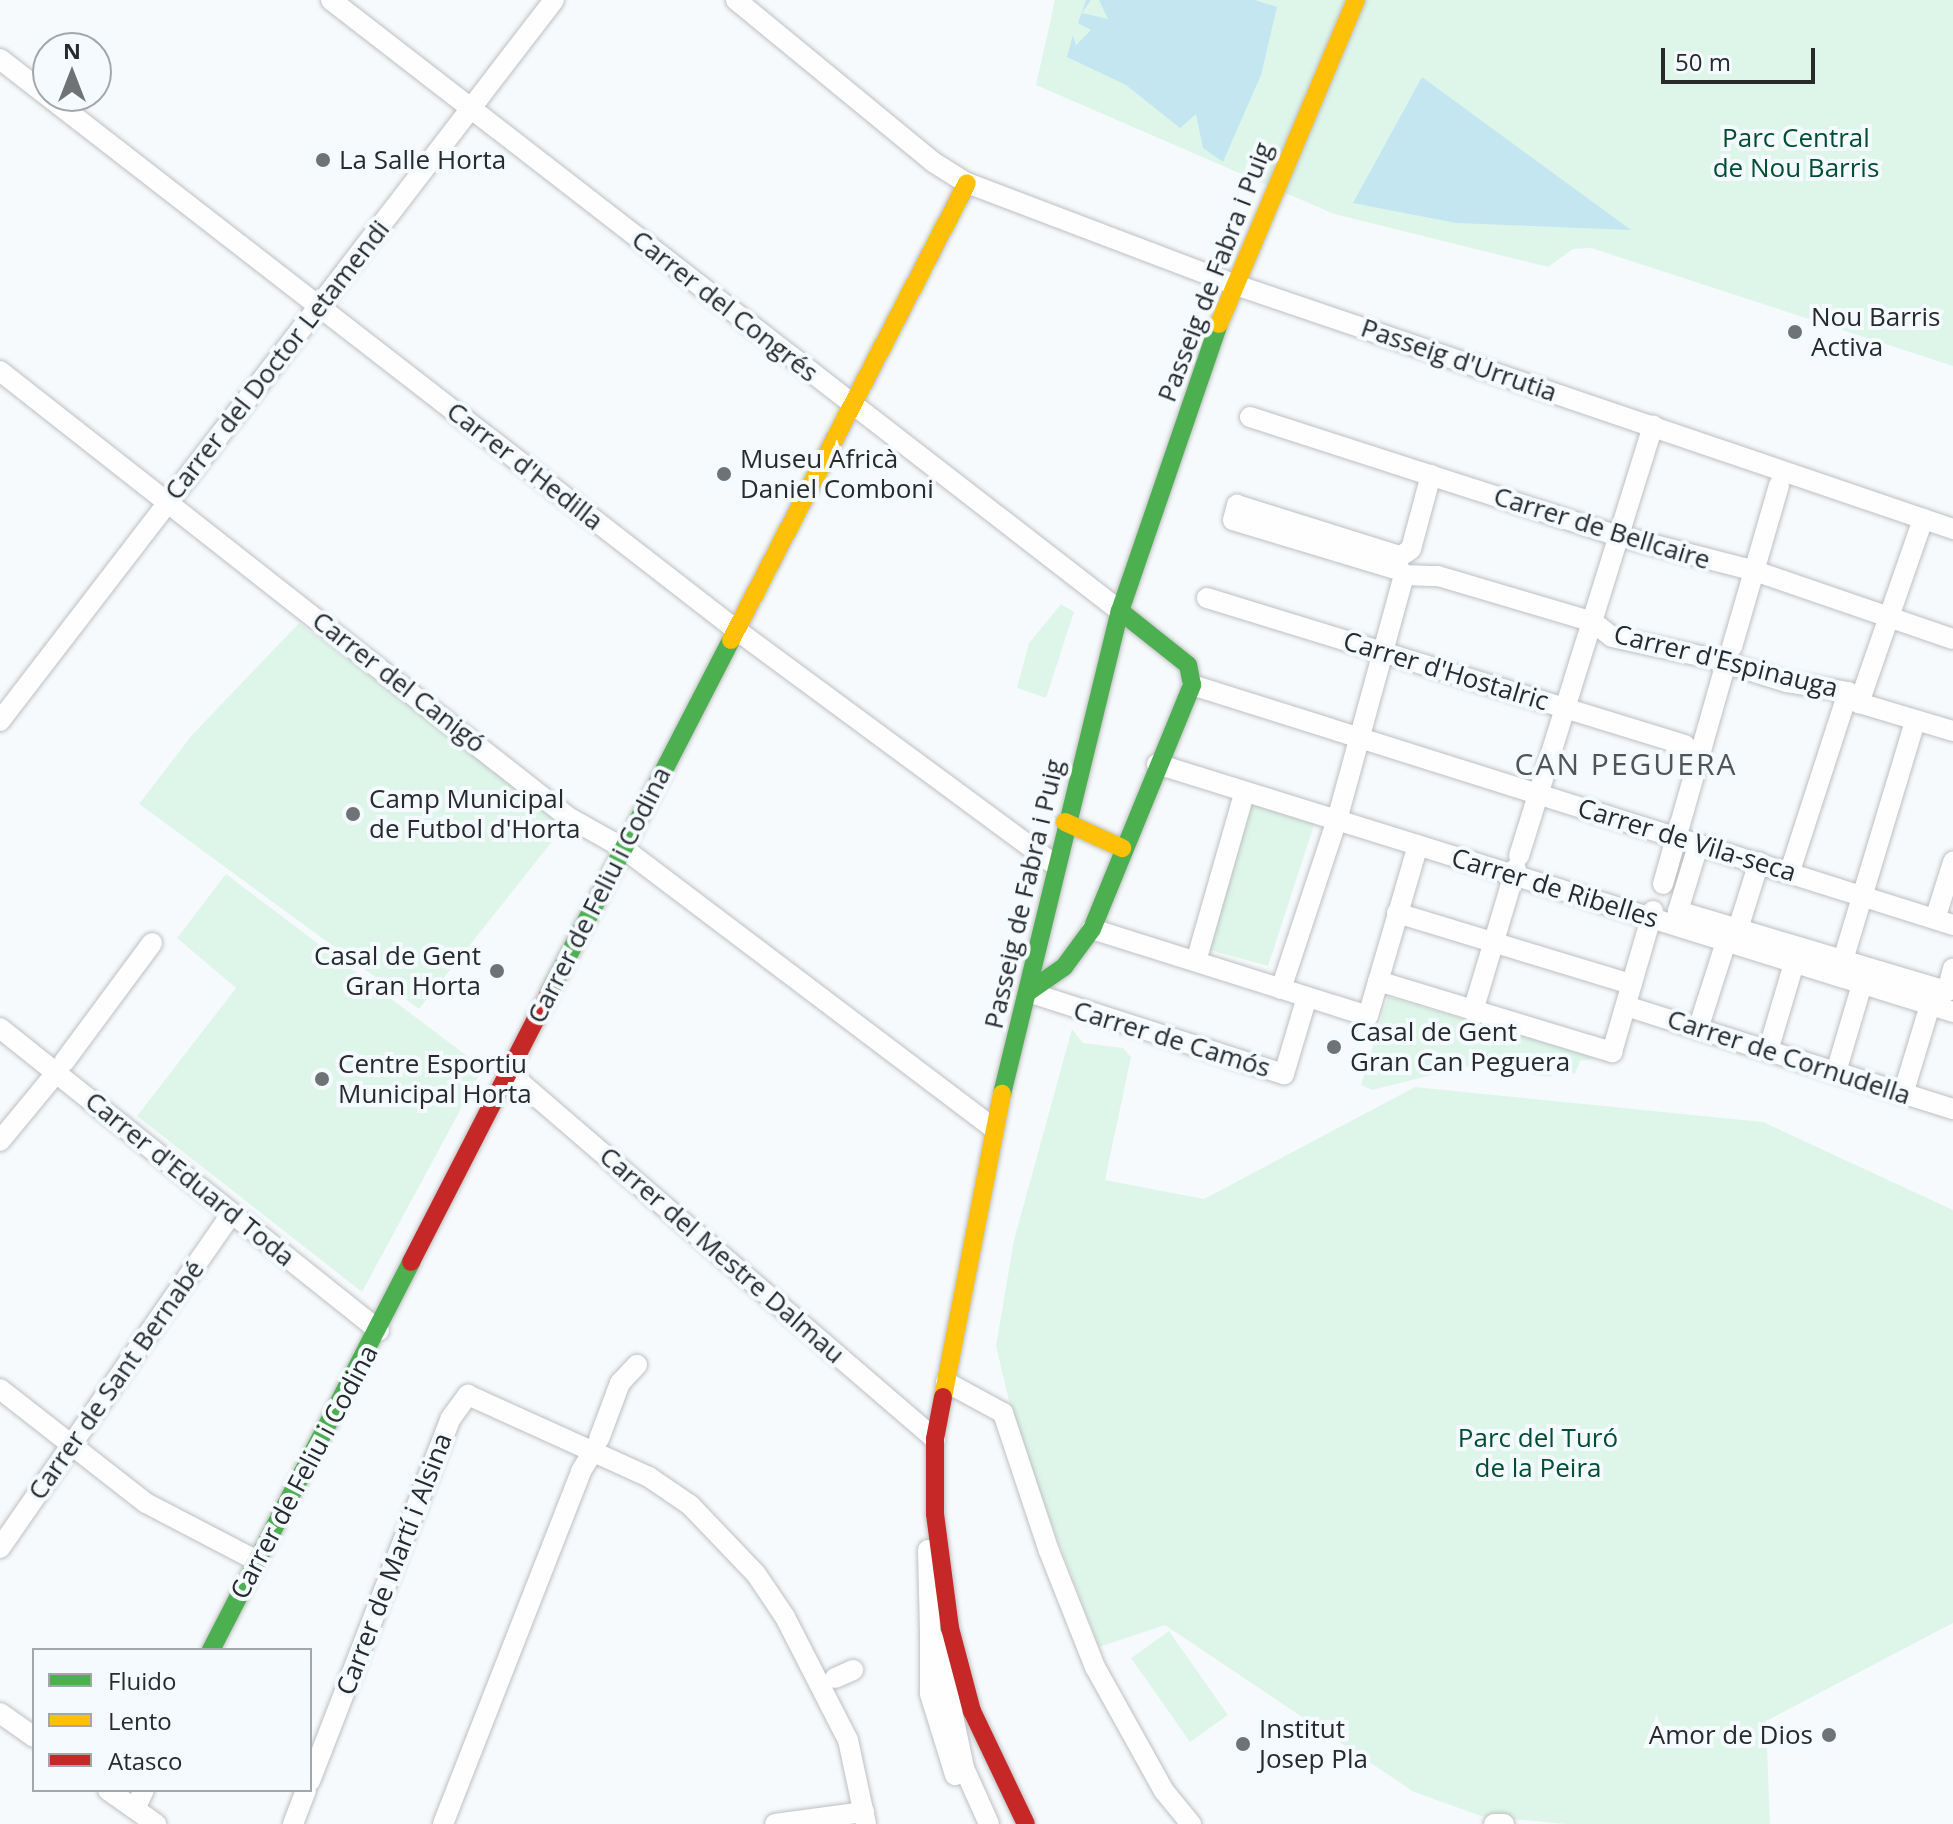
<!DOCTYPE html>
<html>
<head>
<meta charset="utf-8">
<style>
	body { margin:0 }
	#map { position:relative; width:1953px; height:1824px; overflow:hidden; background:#f7fafc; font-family:"Open Sans",sans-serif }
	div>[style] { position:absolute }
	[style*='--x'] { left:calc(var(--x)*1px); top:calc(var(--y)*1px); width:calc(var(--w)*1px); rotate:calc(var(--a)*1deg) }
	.green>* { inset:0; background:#def6ea }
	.water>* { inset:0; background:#c3e6f0 }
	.roads { filter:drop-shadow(0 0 2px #bec0c2) drop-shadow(0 0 2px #bec0c2) }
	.street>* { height:20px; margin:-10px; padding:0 10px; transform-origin:10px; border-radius:10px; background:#fefeff }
	.fast>* { height:18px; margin:-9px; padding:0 9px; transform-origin:9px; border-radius:9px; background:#4caf50 }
	.slow>* { height:18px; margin:-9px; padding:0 9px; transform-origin:9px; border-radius:9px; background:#ffc107 }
	.jam>* { height:18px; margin:-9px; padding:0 9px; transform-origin:9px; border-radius:9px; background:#c62828 }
	.dots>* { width:22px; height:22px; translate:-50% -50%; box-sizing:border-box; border:4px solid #f5fafe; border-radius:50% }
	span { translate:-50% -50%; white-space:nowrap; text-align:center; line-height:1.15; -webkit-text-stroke:8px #f5fafe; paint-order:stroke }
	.park-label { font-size:26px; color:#024e32 }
	.poi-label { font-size:26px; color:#282a2c }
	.left { translate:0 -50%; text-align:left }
	.right { translate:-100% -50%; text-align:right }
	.street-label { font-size:26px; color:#282a2c }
	.quarter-label { font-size:30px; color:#505559; letter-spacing:2px }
	.legend { position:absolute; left:32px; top:1648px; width:280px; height:144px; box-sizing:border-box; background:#f5fafe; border:2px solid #a3a7aa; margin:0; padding:10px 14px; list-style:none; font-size:24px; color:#282a2c }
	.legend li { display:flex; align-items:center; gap:16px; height:40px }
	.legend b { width:40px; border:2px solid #a3a7aa }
	.north { position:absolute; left:32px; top:32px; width:80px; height:80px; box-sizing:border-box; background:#f5fafe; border:2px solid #a3a7aa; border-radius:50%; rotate:0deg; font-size:22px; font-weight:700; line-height:32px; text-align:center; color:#282a2c }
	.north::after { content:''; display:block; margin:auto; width:28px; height:36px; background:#707375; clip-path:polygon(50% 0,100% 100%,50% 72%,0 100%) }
	.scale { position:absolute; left:1661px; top:48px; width:154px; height:36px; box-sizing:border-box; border:4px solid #282a2c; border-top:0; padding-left:10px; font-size:24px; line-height:28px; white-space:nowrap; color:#282a2c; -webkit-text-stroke:6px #f5fafe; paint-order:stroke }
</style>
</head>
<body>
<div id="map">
	<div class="green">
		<i style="clip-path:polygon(1055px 0,1953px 0,1953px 366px,1591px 248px,1573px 249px,1548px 267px,1334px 214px,1036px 85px)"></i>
		<i style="clip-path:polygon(1061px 604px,1074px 612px,1046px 698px,1017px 688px,1029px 643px)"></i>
		<i style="clip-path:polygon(299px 623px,566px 824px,419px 1009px,139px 804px,192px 735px)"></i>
		<i style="clip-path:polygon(1241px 796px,1316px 819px,1268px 966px,1191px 945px)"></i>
		<i style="clip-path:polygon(226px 874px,483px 1068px,362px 1292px,137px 1116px,236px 988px,177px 938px)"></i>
		<i style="clip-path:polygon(1388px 997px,1597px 1058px,1580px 1061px,1575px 1074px,1554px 1071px,1551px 1077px,1468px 1066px,1372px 1090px,1361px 1085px)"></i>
		<i style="clip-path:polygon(1072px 1029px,1083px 1043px,1123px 1048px,1131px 1057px,1105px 1180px,1204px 1199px,1415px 1087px,1763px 1122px,1953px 1210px,1953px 1623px,1766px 1721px,1770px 1824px,1566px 1824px,1481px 1816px,1414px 1792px,1165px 1625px,1099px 1647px,1016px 1430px,996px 1346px,1014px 1240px)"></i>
		<i style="clip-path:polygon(1169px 1631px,1228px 1715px,1190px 1742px,1131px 1658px)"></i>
	</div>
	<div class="water">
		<i style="clip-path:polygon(1086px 0,1091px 0,1082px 13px,1108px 19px,1099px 0,1255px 0,1277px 7px,1261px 75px,1223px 162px,1203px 148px,1196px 114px,1180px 128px,1126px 85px,1067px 57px,1073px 35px,1076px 45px,1091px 30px,1078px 23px)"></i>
		<i style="clip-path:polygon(1422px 77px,1631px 230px,1456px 223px,1353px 203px)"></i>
	</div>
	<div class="roads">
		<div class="street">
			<i style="--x:331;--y:0;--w:998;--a:37.75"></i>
			<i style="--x:736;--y:0;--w:255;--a:39.4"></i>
			<i style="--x:933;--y:162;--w:40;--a:32"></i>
			<i style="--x:967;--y:183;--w:285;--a:20.8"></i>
			<i style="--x:1233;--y:284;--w:761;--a:18.79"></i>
			<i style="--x:0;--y:59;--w:930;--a:37.79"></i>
			<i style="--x:735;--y:629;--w:398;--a:36.4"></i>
			<i style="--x:0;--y:371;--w:722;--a:38.14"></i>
			<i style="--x:568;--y:817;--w:63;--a:29.4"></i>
			<i style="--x:623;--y:848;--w:465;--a:37.1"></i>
			<i style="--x:1250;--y:417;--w:388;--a:17.9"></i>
			<i style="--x:1619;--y:536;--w:140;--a:14.4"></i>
			<i style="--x:1755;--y:571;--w:209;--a:19"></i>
			<i style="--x:1395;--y:569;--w:169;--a:-163.2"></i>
			<i style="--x:1233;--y:520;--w:16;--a:-75"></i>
			<i style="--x:1237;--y:505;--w:168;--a:17.4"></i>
			<i style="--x:1404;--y:575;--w:34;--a:2"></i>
			<i style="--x:1438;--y:576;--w:162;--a:16.5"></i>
			<i style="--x:1593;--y:622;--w:24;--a:38"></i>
			<i style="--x:1612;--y:637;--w:100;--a:12.1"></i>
			<i style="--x:1710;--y:658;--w:80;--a:17.5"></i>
			<i style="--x:1786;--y:682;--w:63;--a:9.2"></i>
			<i style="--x:1848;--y:692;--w:16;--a:45"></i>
			<i style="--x:1859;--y:703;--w:98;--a:16.6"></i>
			<i style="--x:1207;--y:598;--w:500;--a:17.09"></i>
			<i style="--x:1732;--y:647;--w:169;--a:-73.8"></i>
			<i style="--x:1192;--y:685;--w:798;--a:17.5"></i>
			<i style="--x:1859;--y:703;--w:195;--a:-70.8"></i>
			<i style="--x:0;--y:721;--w:909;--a:-52.46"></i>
			<i style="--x:1157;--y:764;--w:834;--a:17.3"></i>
			<i style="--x:1698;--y:846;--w:68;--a:107.1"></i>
			<i style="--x:1678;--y:911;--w:281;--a:16.6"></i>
			<i style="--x:1947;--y:991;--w:23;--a:-75"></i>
			<i style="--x:1519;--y:856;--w:451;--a:-72.7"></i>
			<i style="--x:1790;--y:871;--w:188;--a:-72"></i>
			<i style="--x:1663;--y:884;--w:223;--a:-74.1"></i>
			<i style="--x:1397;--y:913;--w:245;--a:16.9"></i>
			<i style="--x:1936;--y:916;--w:57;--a:-72.5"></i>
			<i style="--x:1092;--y:929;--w:289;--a:17.5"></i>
			<i style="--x:1368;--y:1016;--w:178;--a:-73.7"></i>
			<i style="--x:1738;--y:929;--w:70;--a:-72.6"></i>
			<i style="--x:1199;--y:951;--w:156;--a:-74"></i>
			<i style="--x:1843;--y:960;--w:250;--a:-73.2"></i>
			<i style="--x:1378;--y:981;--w:245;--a:16.9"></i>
			<i style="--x:1612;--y:1052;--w:147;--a:-73.8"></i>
			<i style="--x:1281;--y:989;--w:178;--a:-71.7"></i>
			<i style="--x:1337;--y:820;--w:254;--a:-74.7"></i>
			<i style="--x:1404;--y:575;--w:17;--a:-130"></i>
			<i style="--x:1393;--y:562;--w:22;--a:-36"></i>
			<i style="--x:1411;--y:549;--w:77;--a:-74.9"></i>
			<i style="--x:1028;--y:992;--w:269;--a:17.8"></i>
			<i style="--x:1284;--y:1074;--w:80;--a:-73.4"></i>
			<i style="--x:1626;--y:1006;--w:343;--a:17.5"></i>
			<i style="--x:1473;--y:1011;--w:149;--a:-73.3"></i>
			<i style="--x:0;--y:1028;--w:485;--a:38.6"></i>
			<i style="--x:1698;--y:1029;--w:91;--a:-72.2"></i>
			<i style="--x:1768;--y:1051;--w:92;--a:-73.5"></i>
			<i style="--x:64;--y:1062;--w:148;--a:-53.5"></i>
			<i style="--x:508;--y:1072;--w:563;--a:40.68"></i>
			<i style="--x:1836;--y:1072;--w:92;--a:-73.5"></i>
			<i style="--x:1903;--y:1094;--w:93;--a:-73.1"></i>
			<i style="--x:0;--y:1141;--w:88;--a:-50.5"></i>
			<i style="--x:946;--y:1382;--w:65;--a:28.5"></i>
			<i style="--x:1003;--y:1413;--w:145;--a:71.6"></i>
			<i style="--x:1049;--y:1551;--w:125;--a:68.4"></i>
			<i style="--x:1095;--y:1667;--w:142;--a:60.9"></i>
			<i style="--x:1164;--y:1791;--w:43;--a:50.7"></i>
			<i style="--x:0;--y:1389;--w:185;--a:38"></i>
			<i style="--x:146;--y:1503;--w:123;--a:27.6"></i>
			<i style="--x:599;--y:1439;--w:60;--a:-69.4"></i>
			<i style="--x:620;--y:1383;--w:25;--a:-47"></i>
			<i style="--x:0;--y:1548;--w:407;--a:-55.3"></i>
			<i style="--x:928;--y:1550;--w:82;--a:88.6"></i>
			<i style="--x:930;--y:1632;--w:20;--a:63"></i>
			<i style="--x:939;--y:1650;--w:121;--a:78"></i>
			<i style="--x:964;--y:1768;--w:61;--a:65.9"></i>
			<i style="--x:930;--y:1632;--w:62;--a:90"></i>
			<i style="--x:930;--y:1694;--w:85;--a:72.8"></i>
			<i style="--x:835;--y:1678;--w:20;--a:-24"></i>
			<i style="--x:0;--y:1713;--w:42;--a:35.2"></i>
			<i style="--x:310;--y:1781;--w:389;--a:-68.8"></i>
			<i style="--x:451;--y:1418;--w:29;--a:-54"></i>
			<i style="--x:468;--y:1395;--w:199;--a:24.4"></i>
			<i style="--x:649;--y:1477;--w:50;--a:34.3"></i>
			<i style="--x:690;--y:1505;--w:95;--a:46.3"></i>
			<i style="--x:756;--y:1574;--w:52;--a:56"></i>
			<i style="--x:785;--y:1617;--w:138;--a:62.9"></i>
			<i style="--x:848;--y:1740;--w:86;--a:77.9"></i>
			<i style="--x:108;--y:1790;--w:59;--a:35.3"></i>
			<i style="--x:135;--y:1809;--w:21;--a:-65"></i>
			<i style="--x:293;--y:1824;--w:36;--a:-69"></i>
			<i style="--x:443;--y:1824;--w:379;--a:-68.6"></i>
			<i style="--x:581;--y:1471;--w:26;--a:-58"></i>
			<i style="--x:775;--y:1824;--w:90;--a:-7.7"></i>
			<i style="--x:1494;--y:1824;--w:10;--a:0"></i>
		</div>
		<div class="fast">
			<i style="--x:1028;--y:992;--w:44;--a:-34.8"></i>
			<i style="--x:1064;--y:967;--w:47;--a:-53.6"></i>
			<i style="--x:1092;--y:929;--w:264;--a:-67.7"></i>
			<i style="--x:1192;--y:685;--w:20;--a:-101"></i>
			<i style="--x:1188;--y:665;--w:87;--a:-141.5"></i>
			<i style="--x:549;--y:993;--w:397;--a:-62.7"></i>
			<i style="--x:1002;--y:1094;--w:497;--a:-76.3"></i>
			<i style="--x:1120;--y:611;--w:304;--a:-71"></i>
			<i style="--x:211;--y:1650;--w:437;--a:-62.7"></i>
		</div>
		<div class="slow">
			<i style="--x:1219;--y:324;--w:352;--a:-67.1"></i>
			<i style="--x:731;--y:640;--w:514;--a:-62.69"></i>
			<i style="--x:1065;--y:822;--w:63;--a:24.5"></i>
			<i style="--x:943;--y:1397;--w:309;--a:-79"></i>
		</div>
		<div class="jam">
			<i style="--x:411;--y:1262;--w:302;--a:-62.8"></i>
			<i style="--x:943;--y:1397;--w:43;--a:100.8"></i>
			<i style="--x:935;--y:1439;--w:75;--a:90"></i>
			<i style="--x:935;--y:1514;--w:115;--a:82.5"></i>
			<i style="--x:950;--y:1628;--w:86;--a:75.2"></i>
			<i style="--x:972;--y:1711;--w:125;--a:64.5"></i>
		</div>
	</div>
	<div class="dots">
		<i style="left:323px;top:160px;background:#707375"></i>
		<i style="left:1795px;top:332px;background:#707375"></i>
		<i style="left:724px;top:474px;background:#707375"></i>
		<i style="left:353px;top:814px;background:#707375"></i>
		<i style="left:497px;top:971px;background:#707375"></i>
		<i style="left:1334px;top:1047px;background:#707375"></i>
		<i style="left:322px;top:1079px;background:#707375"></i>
		<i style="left:1829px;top:1735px;background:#707375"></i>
		<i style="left:1243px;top:1744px;background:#707375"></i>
	</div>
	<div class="park-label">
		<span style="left:1796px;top:153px">Parc Central<br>de Nou Barris</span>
		<span style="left:1538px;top:1453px">Parc del Turó<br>de la Peira</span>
	</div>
	<div class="poi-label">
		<span class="left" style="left:339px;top:160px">La Salle Horta</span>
		<span class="left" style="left:1811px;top:332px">Nou Barris<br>Activa</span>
		<span class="left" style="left:740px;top:474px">Museu Africà<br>Daniel Comboni</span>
		<span class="left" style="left:369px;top:814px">Camp Municipal<br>de Futbol d'Horta</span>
		<span class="right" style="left:481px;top:971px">Casal de Gent<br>Gran Horta</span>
		<span class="left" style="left:1350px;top:1047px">Casal de Gent<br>Gran Can Peguera</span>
		<span class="left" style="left:338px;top:1079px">Centre Esportiu<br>Municipal Horta</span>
		<span class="left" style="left:1259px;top:1744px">Institut<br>Josep Pla</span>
		<span class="right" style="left:1813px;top:1735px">Amor de Dios</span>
	</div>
	<div class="street-label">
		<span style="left:1215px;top:272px;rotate:-69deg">Passeig de Fabra i Puig</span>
		<span style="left:725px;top:306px;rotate:38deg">Carrer del Congrés</span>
		<span style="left:277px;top:360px;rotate:-52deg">Carrer del Doctor Letamendi</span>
		<span style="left:1459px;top:360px;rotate:19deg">Passeig d'Urrutia</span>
		<span style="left:525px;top:466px;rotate:38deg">Carrer d'Hedilla</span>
		<span style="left:1602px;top:528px;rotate:17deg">Carrer de Bellcaire</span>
		<span style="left:1726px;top:661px;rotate:14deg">Carrer d'Espinauga</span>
		<span style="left:1446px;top:671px;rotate:17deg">Carrer d'Hostalric</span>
		<span style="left:399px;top:682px;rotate:38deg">Carrer del Canigó</span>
		<span style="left:1687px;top:840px;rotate:17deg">Carrer de Vila-seca</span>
		<span style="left:1555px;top:888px;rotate:17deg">Carrer de Ribelles</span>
		<span style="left:1024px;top:894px;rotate:-77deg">Passeig de Fabra i Puig</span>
		<span style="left:599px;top:895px;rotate:-63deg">Carrer de Feliu i Codina</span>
		<span style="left:1172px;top:1039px;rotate:17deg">Carrer de Camós</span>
		<span style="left:1789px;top:1057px;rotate:18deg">Carrer de Cornudella</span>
		<span style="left:190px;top:1179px;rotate:39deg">Carrer d'Eduard Toda</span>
		<span style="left:722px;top:1255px;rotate:41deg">Carrer del Mestre Dalmau</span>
		<span style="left:116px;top:1380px;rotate:-55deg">Carrer de Sant Bernabé</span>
		<span style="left:304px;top:1472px;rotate:-62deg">Carrer de Feliu i Codina</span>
		<span style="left:394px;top:1564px;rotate:-69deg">Carrer de Martí i Alsina</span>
	</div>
	<div class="quarter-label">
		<span style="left:1626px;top:764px">CAN PEGUERA</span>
	</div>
	<ul class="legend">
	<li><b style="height:10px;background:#4caf50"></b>Fluido</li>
	<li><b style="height:10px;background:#ffc107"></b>Lento</li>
	<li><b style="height:10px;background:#c62828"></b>Atasco</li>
	</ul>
	<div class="north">N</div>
	<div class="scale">50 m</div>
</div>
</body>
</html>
